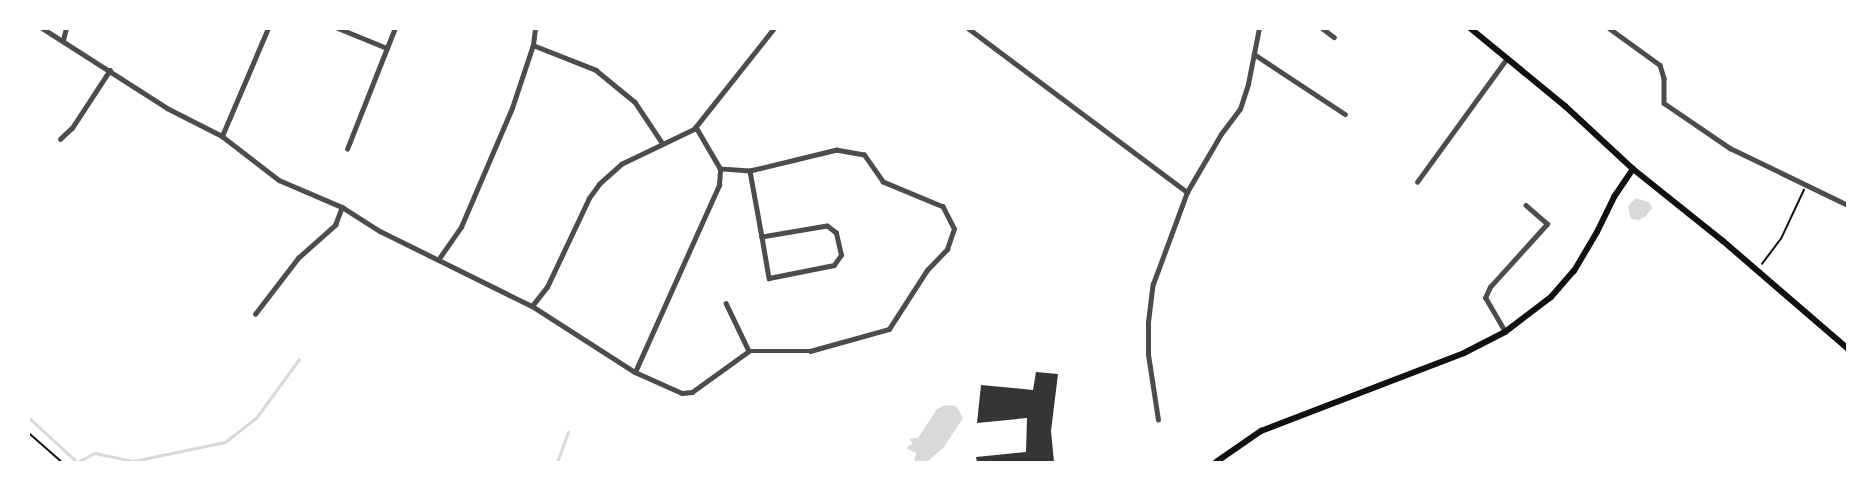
<!DOCTYPE html>
<html>
<head>
<meta charset="utf-8">
<style>
	body { margin:0 }
	#map { position:relative; width:1876px; height:491px; overflow:hidden; background:#fff; font-family:"Zilla Slab",serif }
	div>[style] { position:absolute }
	[style*='--x'] { left:calc(var(--x)*1px); top:calc(var(--y)*1px); width:calc(var(--w)*1px); rotate:calc(var(--a)*1deg) }
	.water>* { inset:0; background:#d9d9d9 }
	.stream>* { height:3px; margin:-1.5px; padding:0 1.5px; transform-origin:1.5px; border-radius:1.5px; background:#d9d9d9 }
	.building>* { inset:0; background:#353535 }
	.path>* { height:1.5px; margin:-0.75px; padding:0 0.75px; transform-origin:0.75px; border-radius:0.75px; background:#111 }
	.minor>* { height:4.5px; margin:-2.25px; padding:0 2.25px; transform-origin:2.25px; border-radius:2.25px; background:#4c4c4c }
	.secondary>* { height:6px; margin:-3px; padding:0 3px; transform-origin:3px; border-radius:3px; background:#111 }
	span { translate:-50% -50%; white-space:nowrap; text-align:center; line-height:1.15; -webkit-text-stroke:6px #fff; paint-order:stroke }
	.frame { position:absolute; inset:0; border:30px solid #fff; pointer-events:none }
</style>
</head>
<body>
<div id="map">
	<div class="water">
		<i style="clip-path:polygon(1636px 198px,1650px 203px,1652px 208px,1646px 216px,1639px 220px,1631px 219px,1628px 206px)"></i>
		<i style="clip-path:polygon(945px 405px,956px 406px,963px 418px,944px 447px,927px 462px,914px 462px,916px 453px,906px 448px,913px 443px,909px 439px,918px 438px,937px 409px)"></i>
	</div>
	<div class="stream">
		<i style="--x:28;--y:417;--w:67;--a:42.6"></i>
		<i style="--x:77;--y:462;--w:20;--a:-27"></i>
		<i style="--x:95;--y:453;--w:39;--a:12"></i>
		<i style="--x:133;--y:461;--w:94;--a:-11.7"></i>
		<i style="--x:225;--y:442;--w:39;--a:-38"></i>
		<i style="--x:256;--y:418;--w:73;--a:-53.9"></i>
		<i style="--x:557;--y:462;--w:32;--a:-70"></i>
	</div>
	<div class="building">
		<i style="clip-path:polygon(1036px 372px,1058px 374px,1051px 431px,1054px 462px,977px 462px,976px 457px,1026px 452px,1027px 418px,977px 423px,981px 385px,1033px 390px)"></i>
	</div>
	<div class="path">
		<i style="--x:1762;--y:264;--w:31;--a:-53"></i>
		<i style="--x:1781;--y:239;--w:54;--a:-64.9"></i>
		<i style="--x:28;--y:432;--w:45;--a:41.4"></i>
	</div>
	<div class="minor">
		<i style="--x:42;--y:28;--w:148;--a:32.6"></i>
		<i style="--x:167;--y:108;--w:62;--a:27"></i>
		<i style="--x:222;--y:136;--w:72;--a:37.7"></i>
		<i style="--x:279;--y:180;--w:69;--a:23.2"></i>
		<i style="--x:342;--y:207;--w:45;--a:32.3"></i>
		<i style="--x:380;--y:231;--w:169;--a:26.3"></i>
		<i style="--x:532;--y:306;--w:122;--a:32.7"></i>
		<i style="--x:635;--y:372;--w:51;--a:24.1"></i>
		<i style="--x:682;--y:393;--w:10;--a:-6"></i>
		<i style="--x:692;--y:392;--w:70;--a:-35.7"></i>
		<i style="--x:749;--y:351;--w:61;--a:0"></i>
		<i style="--x:810;--y:351;--w:82;--a:-15.6"></i>
		<i style="--x:889;--y:329;--w:70;--a:-57.2"></i>
		<i style="--x:927;--y:270;--w:29;--a:-46"></i>
		<i style="--x:947;--y:249;--w:21;--a:-71"></i>
		<i style="--x:954;--y:229;--w:25;--a:-117"></i>
		<i style="--x:943;--y:207;--w:65;--a:-157.4"></i>
		<i style="--x:883;--y:182;--w:33;--a:-125"></i>
		<i style="--x:864;--y:155;--w:27;--a:-170"></i>
		<i style="--x:837;--y:150;--w:89;--a:166.4"></i>
		<i style="--x:750;--y:171;--w:30;--a:-176"></i>
		<i style="--x:338;--y:28;--w:53;--a:22.2"></i>
		<i style="--x:968;--y:28;--w:274;--a:36.8"></i>
		<i style="--x:1322;--y:28;--w:15;--a:37"></i>
		<i style="--x:1609;--y:28;--w:63;--a:36"></i>
		<i style="--x:1660;--y:65;--w:14;--a:73"></i>
		<i style="--x:1664;--y:78;--w:25;--a:90"></i>
		<i style="--x:1664;--y:103;--w:80;--a:34.3"></i>
		<i style="--x:1730;--y:148;--w:131;--a:25.8"></i>
		<i style="--x:63;--y:40;--w:12;--a:-76"></i>
		<i style="--x:533;--y:45;--w:68;--a:21.6"></i>
		<i style="--x:596;--y:70;--w:50;--a:39.4"></i>
		<i style="--x:635;--y:102;--w:50;--a:56.3"></i>
		<i style="--x:1254;--y:54;--w:109;--a:33.4"></i>
		<i style="--x:222;--y:136;--w:117;--a:-66.9"></i>
		<i style="--x:60;--y:139;--w:16;--a:-43"></i>
		<i style="--x:72;--y:128;--w:69;--a:-56.8"></i>
		<i style="--x:347;--y:149;--w:130;--a:-68.4"></i>
		<i style="--x:750;--y:171;--w:67;--a:79.7"></i>
		<i style="--x:762;--y:237;--w:42;--a:80.3"></i>
		<i style="--x:769;--y:278;--w:66;--a:-11.3"></i>
		<i style="--x:834;--y:265;--w:12;--a:-55"></i>
		<i style="--x:841;--y:255;--w:23;--a:-103"></i>
		<i style="--x:836;--y:233;--w:11;--a:-142"></i>
		<i style="--x:827;--y:226;--w:66;--a:170.4"></i>
		<i style="--x:1417;--y:182;--w:153;--a:-54"></i>
		<i style="--x:438;--y:260;--w:40;--a:-55.1"></i>
		<i style="--x:461;--y:227;--w:129;--a:-66.8"></i>
		<i style="--x:512;--y:108;--w:66;--a:-71.6"></i>
		<i style="--x:533;--y:45;--w:17;--a:-83"></i>
		<i style="--x:726;--y:303;--w:53;--a:64.4"></i>
		<i style="--x:532;--y:306;--w:24;--a:-52"></i>
		<i style="--x:547;--y:287;--w:98;--a:-64.7"></i>
		<i style="--x:589;--y:198;--w:17;--a:-54"></i>
		<i style="--x:599;--y:184;--w:30;--a:-42"></i>
		<i style="--x:621;--y:164;--w:81;--a:-25.6"></i>
		<i style="--x:694;--y:129;--w:129;--a:-51.6"></i>
		<i style="--x:255;--y:314;--w:71;--a:-52.5"></i>
		<i style="--x:298;--y:258;--w:50;--a:-41.7"></i>
		<i style="--x:335;--y:225;--w:19;--a:-69"></i>
		<i style="--x:1505;--y:332;--w:39;--a:-120"></i>
		<i style="--x:1485;--y:298;--w:12;--a:-66"></i>
		<i style="--x:1490;--y:287;--w:85;--a:-47.9"></i>
		<i style="--x:1547;--y:224;--w:28;--a:-139"></i>
		<i style="--x:635;--y:372;--w:205;--a:-65.8"></i>
		<i style="--x:719;--y:185;--w:16;--a:-86"></i>
		<i style="--x:720;--y:169;--w:48;--a:-120.3"></i>
		<i style="--x:1158;--y:420;--w:66;--a:-98.7"></i>
		<i style="--x:1148;--y:355;--w:33;--a:-90"></i>
		<i style="--x:1148;--y:322;--w:38;--a:-83"></i>
		<i style="--x:1153;--y:284;--w:98;--a:-69.7"></i>
		<i style="--x:1187;--y:192;--w:67;--a:-59.6"></i>
		<i style="--x:1221;--y:134;--w:31;--a:-53"></i>
		<i style="--x:1240;--y:109;--w:26;--a:-72"></i>
		<i style="--x:1248;--y:84;--w:57;--a:-78.9"></i>
	</div>
	<div class="secondary">
		<i style="--x:1470;--y:28;--w:123;--a:39.4"></i>
		<i style="--x:1565;--y:106;--w:93;--a:42.8"></i>
		<i style="--x:1633;--y:169;--w:115;--a:38.7"></i>
		<i style="--x:1723;--y:241;--w:165;--a:40.8"></i>
		<i style="--x:1216;--y:462;--w:55;--a:-34.6"></i>
		<i style="--x:1261;--y:431;--w:217;--a:-21"></i>
		<i style="--x:1464;--y:353;--w:46;--a:-27.1"></i>
		<i style="--x:1505;--y:332;--w:58;--a:-37.3"></i>
		<i style="--x:1551;--y:297;--w:35;--a:-49"></i>
		<i style="--x:1574;--y:271;--w:45;--a:-59.5"></i>
		<i style="--x:1597;--y:232;--w:39;--a:-64"></i>
		<i style="--x:1614;--y:197;--w:34;--a:-56"></i>
	</div>
	<div class="frame"></div>
</div>
</body>
</html>
